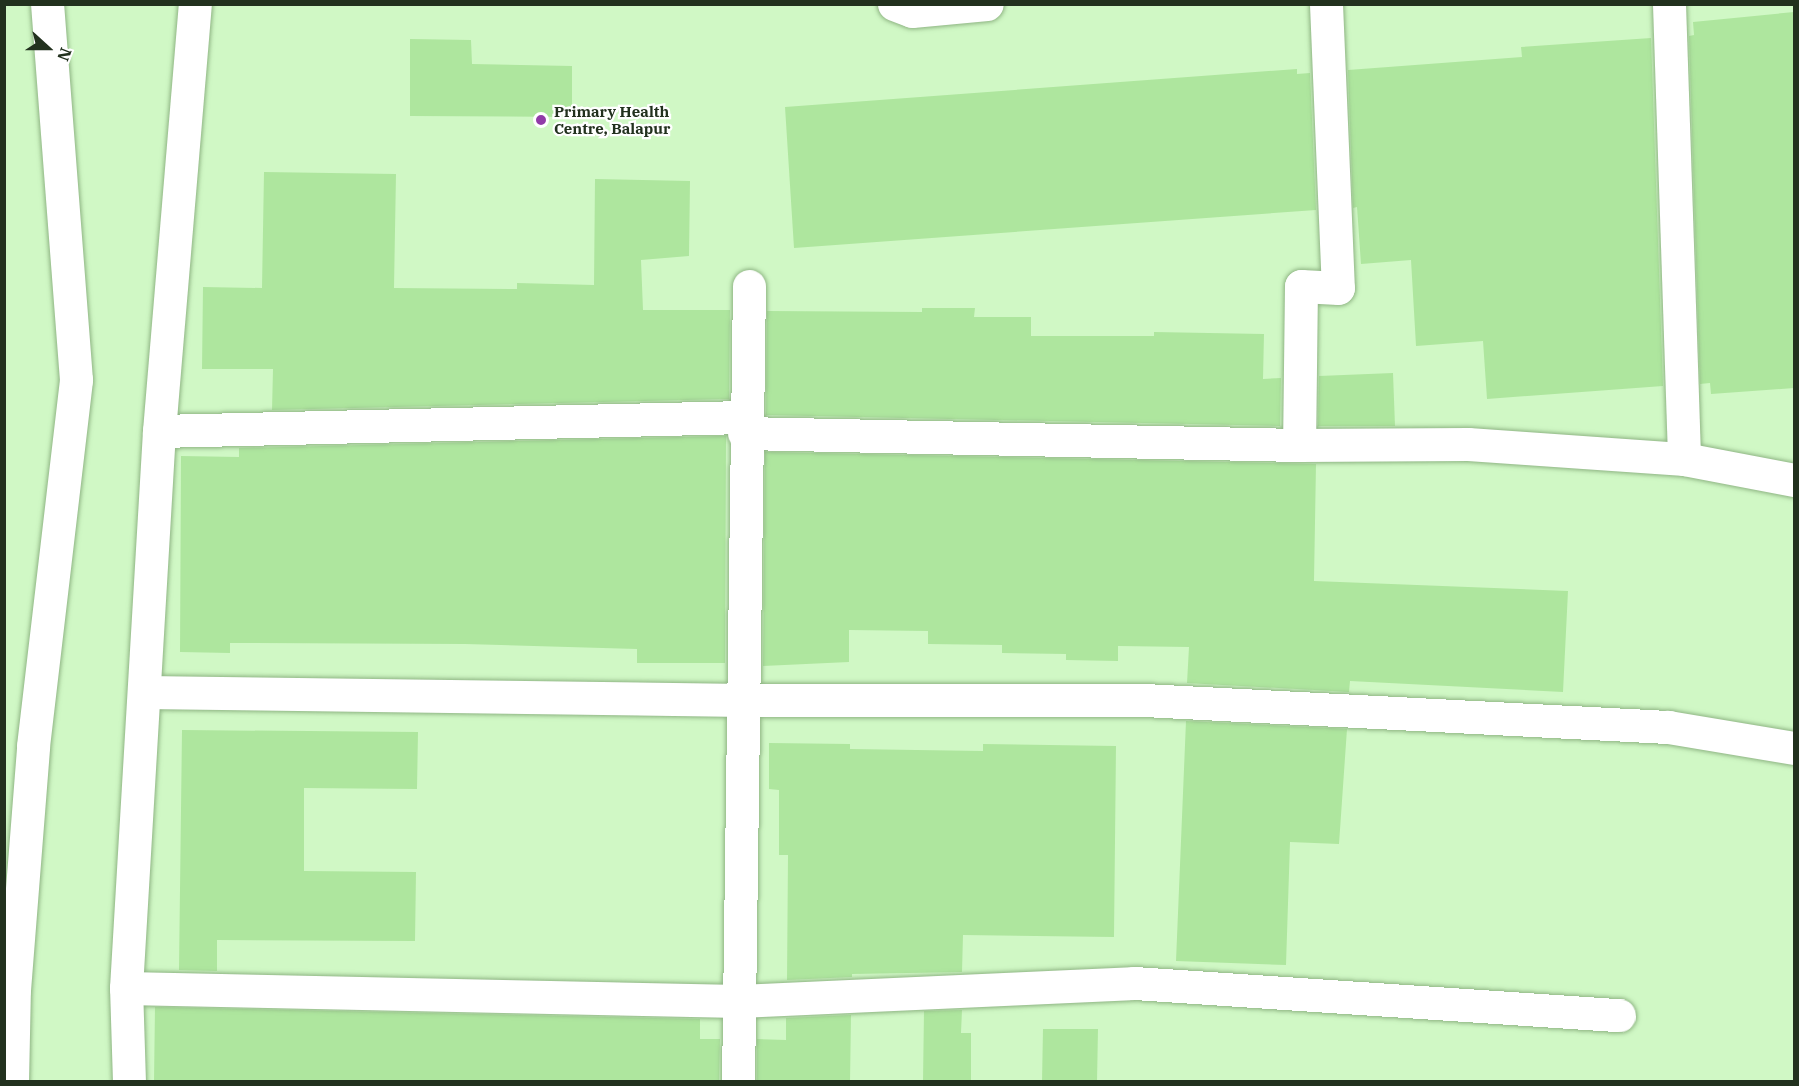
<!DOCTYPE html>
<html>
<head>
<meta charset="utf-8">
<style>
	body { margin:0 }
	#map { position:relative; width:1799px; height:1086px; overflow:hidden; background:#d0f8c5; font-family:"IBM Plex Serif",serif }
	div>[style] { position:absolute }
	[style*='--x'] { left:calc(var(--x)*1px); top:calc(var(--y)*1px); width:calc(var(--w)*1px); rotate:calc(var(--a)*1deg) }
	.building>* { inset:0; background:#aee69e }
	.roads { filter:drop-shadow(0 0 2px #8fb584) drop-shadow(0 0 2px #8fb584) }
	.minor>* { height:33px; margin:-16.5px; padding:0 16.5px; transform-origin:16.5px; border-radius:16.5px; background:#fff }
	.dots>* { width:16px; height:16px; translate:-50% -50%; box-sizing:border-box; border:3px solid #fff; border-radius:50% }
	span { translate:-50% -50%; white-space:nowrap; text-align:center; line-height:1.15; -webkit-text-stroke:4.5px #fff; paint-order:stroke }
	.poi-label { font-size:15px; color:#22311e; font-weight:700 }
	.left { translate:0 -50%; text-align:left }
	.frame { position:absolute; inset:0; border:6px solid #22311e; pointer-events:none }
	.north { position:absolute; left:18px; top:18px; width:60px; height:60px; -webkit-text-stroke:4px #fff; paint-order:stroke; rotate:111deg; font-size:16px; font-weight:700; line-height:24px; text-align:center; color:#22311e }
	.north::after { content:''; display:block; margin:auto; width:21px; height:27px; background:#22311e; clip-path:polygon(50% 0,100% 100%,50% 72%,0 100%) }
</style>
</head>
<body>
<div id="map">
	<div class="building">
		<i style="clip-path:polygon(1794px 12px,1794px 388px,1711px 394px,1710px 383px,1700px 384px,1689px 36px,1694px 35px,1693px 22px)"></i>
		<i style="clip-path:polygon(1651px 38px,1663px 386px,1487px 399px,1483px 341px,1416px 346px,1411px 260px,1361px 264px,1357px 207px,1353px 208px,1348px 70px,1522px 57px,1521px 47px)"></i>
		<i style="clip-path:polygon(410px 39px,471px 40px,472px 64px,572px 66px,572px 117px,410px 116px)"></i>
		<i style="clip-path:polygon(1297px 69px,1297px 74px,1310px 73px,1316px 210px,794px 248px,785px 107px)"></i>
		<i style="clip-path:polygon(264px 172px,396px 174px,394px 288px,517px 289px,517px 283px,594px 285px,595px 179px,690px 181px,689px 256px,641px 260px,643px 310px,730px 310px,729px 399px,272px 410px,273px 369px,202px 369px,203px 287px,262px 288px)"></i>
		<i style="clip-path:polygon(922px 308px,975px 308px,974px 317px,1031px 317px,1031px 336px,1154px 336px,1154px 332px,1264px 334px,1263px 379px,1281px 378px,1280px 426px,766px 415px,767px 311px,922px 312px)"></i>
		<i style="clip-path:polygon(1393px 373px,1395px 426px,1318px 426px,1319px 376px)"></i>
		<i style="clip-path:polygon(726px 436px,725px 663px,637px 663px,637px 649px,465px 644px,230px 643px,230px 653px,180px 652px,181px 456px,239px 457px,239px 448px)"></i>
		<i style="clip-path:polygon(765px 452px,1316px 464px,1314px 581px,1568px 591px,1563px 692px,1350px 681px,1349px 692px,1187px 683px,1189px 647px,1118px 646px,1118px 661px,1066px 660px,1066px 654px,1002px 653px,1002px 645px,928px 644px,928px 631px,849px 630px,849px 662px,763px 666px)"></i>
		<i style="clip-path:polygon(1186px 721px,1347px 729px,1339px 844px,1290px 842px,1286px 965px,1176px 961px)"></i>
		<i style="clip-path:polygon(182px 730px,418px 732px,417px 789px,304px 788px,304px 871px,416px 872px,415px 941px,217px 940px,217px 971px,179px 970px)"></i>
		<i style="clip-path:polygon(769px 743px,850px 744px,850px 749px,983px 751px,983px 744px,1116px 746px,1114px 937px,963px 935px,962px 972px,852px 974px,852px 977px,787px 980px,788px 855px,779px 855px,779px 790px,769px 789px)"></i>
		<i style="clip-path:polygon(155px 1007px,700px 1019px,700px 1039px,720px 1039px,719px 1082px,154px 1082px)"></i>
		<i style="clip-path:polygon(962px 1010px,961px 1033px,971px 1033px,971px 1082px,923px 1082px,924px 1011px)"></i>
		<i style="clip-path:polygon(851px 1015px,850px 1082px,757px 1082px,757px 1039px,786px 1040px,786px 1018px)"></i>
		<i style="clip-path:polygon(1043px 1029px,1098px 1029px,1097px 1082px,1042px 1082px)"></i>
	</div>
	<div class="roads">
		<div class="minor">
			<i style="--x:894;--y:4;--w:19;--a:21"></i>
			<i style="--x:912;--y:11;--w:75;--a:-5.3"></i>
			<i style="--x:1326;--y:4;--w:284;--a:87.6"></i>
			<i style="--x:1338;--y:288;--w:37;--a:-177"></i>
			<i style="--x:1301;--y:286;--w:159;--a:90.7"></i>
			<i style="--x:1299;--y:445;--w:169;--a:-0.3"></i>
			<i style="--x:1468;--y:444;--w:217;--a:4"></i>
			<i style="--x:1684;--y:459;--w:112;--a:10.8"></i>
			<i style="--x:1669;--y:4;--w:455;--a:88.1"></i>
			<i style="--x:159;--y:431;--w:586;--a:-1.37"></i>
			<i style="--x:744;--y:433;--w:555;--a:1.24"></i>
			<i style="--x:145;--y:692;--w:600;--a:0.76"></i>
			<i style="--x:745;--y:700;--w:399;--a:0"></i>
			<i style="--x:1144;--y:700;--w:525;--a:2.95"></i>
			<i style="--x:1668;--y:727;--w:128;--a:9.5"></i>
			<i style="--x:126;--y:988;--w:613;--a:1.21"></i>
			<i style="--x:739;--y:1001;--w:395;--a:-2.6"></i>
			<i style="--x:1134;--y:983;--w:486;--a:3.8"></i>
			<i style="--x:12;--y:1082;--w:92;--a:-88.8"></i>
			<i style="--x:14;--y:990;--w:245;--a:-85.5"></i>
			<i style="--x:33;--y:746;--w:369;--a:-83.3"></i>
			<i style="--x:76;--y:380;--w:377;--a:-94.4"></i>
			<i style="--x:129;--y:1082;--w:94;--a:-91.8"></i>
			<i style="--x:126;--y:988;--w:558;--a:-86.61"></i>
			<i style="--x:159;--y:431;--w:429;--a:-85.2"></i>
			<i style="--x:738;--y:1082;--w:796;--a:-89.21"></i>
		</div>
	</div>
	<div class="dots">
		<i style="left:541px;top:120px;background:#913ba8"></i>
	</div>
	<div class="poi-label">
		<span class="left" style="left:554px;top:120px">Primary Health<br>Centre, Balapur</span>
	</div>
	<div class="frame"></div>
	<div class="north">N</div>
</div>
</body>
</html>
